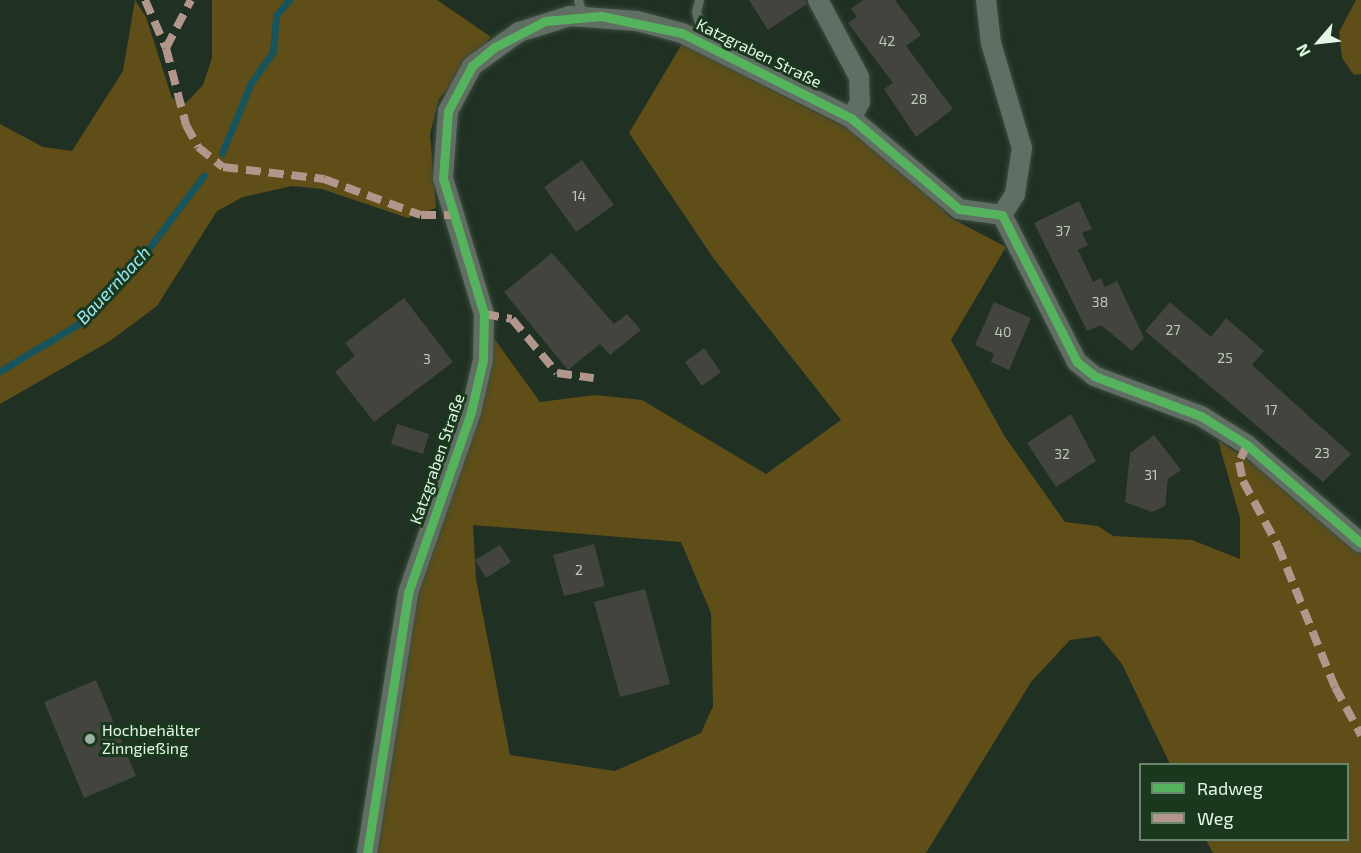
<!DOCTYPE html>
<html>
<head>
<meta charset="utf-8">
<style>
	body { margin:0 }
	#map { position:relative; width:1361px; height:853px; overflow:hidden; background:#203123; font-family:"Exo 2",sans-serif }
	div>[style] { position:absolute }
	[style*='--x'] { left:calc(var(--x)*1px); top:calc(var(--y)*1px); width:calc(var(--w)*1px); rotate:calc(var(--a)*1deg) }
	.green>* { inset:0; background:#5f4e18 }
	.stream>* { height:7px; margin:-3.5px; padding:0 3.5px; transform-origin:3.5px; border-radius:3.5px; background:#17545b }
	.building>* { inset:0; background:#43443d }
	.roads { filter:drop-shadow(0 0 2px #3e4d40) drop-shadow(0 0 2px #3e4d40) }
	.lane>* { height:9px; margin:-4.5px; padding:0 4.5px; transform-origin:4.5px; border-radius:4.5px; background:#616e63 }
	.street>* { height:20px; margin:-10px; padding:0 10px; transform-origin:10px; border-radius:10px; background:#616e63 }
	.quiet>* { height:8px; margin-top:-4px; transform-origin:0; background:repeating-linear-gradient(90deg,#b2968c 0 15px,transparent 0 23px) }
	.cycleway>* { height:9px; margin:-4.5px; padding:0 4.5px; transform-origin:4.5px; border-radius:4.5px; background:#56b35d }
	.dots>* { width:16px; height:16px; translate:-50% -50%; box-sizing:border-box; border:3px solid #19381e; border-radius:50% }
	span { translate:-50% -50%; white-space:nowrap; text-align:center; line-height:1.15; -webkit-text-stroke:6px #19381e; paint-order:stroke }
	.number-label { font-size:14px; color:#bccabc }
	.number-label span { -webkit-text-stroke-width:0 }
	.street-label { font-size:16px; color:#e4f7e6 }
	.poi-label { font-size:16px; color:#e4f7e6 }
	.left { translate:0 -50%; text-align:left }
	.water-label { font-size:18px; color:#9be7f3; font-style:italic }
	.legend { position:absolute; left:1139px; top:763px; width:210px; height:78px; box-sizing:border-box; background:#19381e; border:2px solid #6a846e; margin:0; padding:8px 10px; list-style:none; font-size:18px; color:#e4f7e6 }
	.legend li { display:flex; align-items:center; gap:12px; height:30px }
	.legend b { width:30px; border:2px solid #6a846e }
	.north { position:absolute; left:1289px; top:12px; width:60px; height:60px; -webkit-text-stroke:4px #19381e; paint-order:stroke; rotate:242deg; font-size:16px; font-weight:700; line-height:24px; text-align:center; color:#e4f7e6 }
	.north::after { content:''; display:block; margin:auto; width:21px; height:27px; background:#e4f7e6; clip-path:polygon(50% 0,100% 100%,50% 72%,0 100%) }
</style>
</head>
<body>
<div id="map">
	<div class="green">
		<i style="clip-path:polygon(135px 0,146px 17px,172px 98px,186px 103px,203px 85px,212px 58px,212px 0,437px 0,491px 37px,439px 99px,430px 134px,436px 208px,408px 218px,322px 189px,292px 186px,243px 197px,217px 211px,157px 306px,110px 341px,0 404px,0 124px,43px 147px,72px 151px,123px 71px)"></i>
		<i style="clip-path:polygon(1356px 0,1361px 0,1361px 74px,1354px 75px,1342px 58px,1339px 32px)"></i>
		<i style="clip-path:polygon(evenodd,682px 44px,856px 133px,891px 158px,951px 218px,1006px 247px,951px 340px,1005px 437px,1065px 522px,1098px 526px,1113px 536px,1192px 540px,1240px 559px,1240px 518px,1218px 440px,1270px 476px,1361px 554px,1361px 853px,1213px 853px,1206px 840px,1348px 840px,1348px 764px,1170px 764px,1122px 664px,1099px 636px,1070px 640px,1031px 682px,926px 853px,374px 853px,416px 594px,483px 404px,493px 337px,540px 402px,595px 395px,642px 400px,766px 474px,841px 420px,714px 259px,629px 133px,682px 44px,473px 525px,681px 542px,711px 613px,713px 706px,701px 733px,615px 771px,510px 755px,476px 579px,473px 525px)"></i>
	</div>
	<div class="stream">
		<i style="--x:222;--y:153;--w:76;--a:-67.5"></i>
		<i style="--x:251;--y:83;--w:39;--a:-55"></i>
		<i style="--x:273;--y:51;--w:36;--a:-85"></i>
		<i style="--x:276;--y:15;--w:20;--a:-49"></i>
		<i style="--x:0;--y:371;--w:90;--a:-30.9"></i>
		<i style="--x:77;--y:325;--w:91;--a:-45.9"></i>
		<i style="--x:140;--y:260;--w:106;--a:-53"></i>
	</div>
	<div class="building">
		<i style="clip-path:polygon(749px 0,806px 0,807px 4px,768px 30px)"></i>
		<i style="clip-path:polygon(863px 0,895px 0,921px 35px,906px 46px,953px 109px,916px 137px,884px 89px,893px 83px,848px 23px,857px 17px,851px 9px)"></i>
		<i style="clip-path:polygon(582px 160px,614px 205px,576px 232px,544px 187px)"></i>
		<i style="clip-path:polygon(1079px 201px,1092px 229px,1082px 233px,1088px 245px,1078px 250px,1093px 282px,1101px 278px,1105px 287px,1117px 281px,1144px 338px,1132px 351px,1101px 325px,1087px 331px,1034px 223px)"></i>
		<i style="clip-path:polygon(552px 253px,614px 324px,627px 314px,641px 330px,610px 355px,600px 344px,568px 370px,504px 292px)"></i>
		<i style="clip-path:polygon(404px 298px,453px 362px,374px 422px,335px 372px,355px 356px,345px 343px)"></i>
		<i style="clip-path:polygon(994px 302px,1031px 318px,1009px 370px,991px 362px,994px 354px,975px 345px)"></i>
		<i style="clip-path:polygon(1170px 302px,1211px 337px,1226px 318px,1264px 351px,1252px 365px,1351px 454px,1323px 482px,1145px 331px)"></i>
		<i style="clip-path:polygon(704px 348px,721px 372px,702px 386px,685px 362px)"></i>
		<i style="clip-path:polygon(1071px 414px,1096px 461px,1056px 487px,1027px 443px)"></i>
		<i style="clip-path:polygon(397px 424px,429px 434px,423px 454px,391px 444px)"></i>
		<i style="clip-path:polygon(1154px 435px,1181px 470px,1168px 479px,1165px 506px,1152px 512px,1125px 502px,1130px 453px)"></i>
		<i style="clip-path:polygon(594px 544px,605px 586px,564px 596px,553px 555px)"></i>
		<i style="clip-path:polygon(500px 545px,511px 562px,486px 578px,475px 560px)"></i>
		<i style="clip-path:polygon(645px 589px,670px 684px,620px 697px,594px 602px)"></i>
		<i style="clip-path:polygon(96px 680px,136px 776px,84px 798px,44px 702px)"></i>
	</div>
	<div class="roads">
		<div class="lane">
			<i style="--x:578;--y:0;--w:17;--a:73"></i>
			<i style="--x:699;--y:0;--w:12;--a:104"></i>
			<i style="--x:696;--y:12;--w:30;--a:75"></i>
		</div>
		<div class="street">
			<i style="--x:818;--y:0;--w:87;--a:62"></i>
			<i style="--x:859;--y:77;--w:25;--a:88"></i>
			<i style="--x:860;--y:102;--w:18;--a:119"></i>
			<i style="--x:986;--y:0;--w:43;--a:83.4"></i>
			<i style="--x:991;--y:43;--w:109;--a:73.6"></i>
			<i style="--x:1022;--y:148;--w:47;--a:98.7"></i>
			<i style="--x:1015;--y:194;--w:25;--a:122"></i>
			<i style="--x:1002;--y:215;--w:165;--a:63"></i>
			<i style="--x:1077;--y:362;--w:22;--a:39"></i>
			<i style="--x:1094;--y:376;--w:114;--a:20.5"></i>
			<i style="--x:1201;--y:416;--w:54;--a:32.2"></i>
			<i style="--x:1247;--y:445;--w:150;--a:40.7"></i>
			<i style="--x:367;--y:853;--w:263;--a:-81"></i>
			<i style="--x:408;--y:593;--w:192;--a:-70.8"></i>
			<i style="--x:471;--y:412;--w:53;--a:-77"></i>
			<i style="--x:483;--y:360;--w:46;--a:-88.8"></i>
			<i style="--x:484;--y:314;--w:142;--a:-106.8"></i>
			<i style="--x:443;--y:178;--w:67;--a:-85.7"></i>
			<i style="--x:448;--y:111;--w:51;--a:-61.9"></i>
			<i style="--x:472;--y:66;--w:58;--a:-35.9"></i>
			<i style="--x:519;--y:32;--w:53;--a:-17.4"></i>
			<i style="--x:570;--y:16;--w:67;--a:4.3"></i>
			<i style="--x:637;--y:21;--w:47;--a:14.9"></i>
			<i style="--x:682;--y:33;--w:189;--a:26.7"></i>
			<i style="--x:851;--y:118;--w:141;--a:40.1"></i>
			<i style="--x:959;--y:209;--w:43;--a:7.9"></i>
		</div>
	</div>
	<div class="quiet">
		<i style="--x:145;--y:0;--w:52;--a:66.4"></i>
		<i style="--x:166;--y:48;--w:80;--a:75.4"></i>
		<i style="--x:186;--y:125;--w:25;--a:61"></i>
		<i style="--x:198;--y:147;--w:32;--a:39"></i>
		<i style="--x:223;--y:167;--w:102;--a:6.8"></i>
		<i style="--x:324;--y:179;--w:103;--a:20.4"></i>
		<i style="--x:421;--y:215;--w:30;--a:0"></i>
		<i style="--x:166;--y:48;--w:54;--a:-62.5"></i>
		<i style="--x:484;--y:314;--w:28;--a:10"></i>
		<i style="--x:512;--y:319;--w:70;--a:50.2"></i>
		<i style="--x:557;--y:373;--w:37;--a:8"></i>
		<i style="--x:1247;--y:445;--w:19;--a:115"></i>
		<i style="--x:1239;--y:462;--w:19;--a:78"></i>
		<i style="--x:1243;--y:481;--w:74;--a:61.7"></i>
		<i style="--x:1278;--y:546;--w:152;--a:68"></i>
		<i style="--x:1335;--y:687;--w:55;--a:61.6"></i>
	</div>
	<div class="cycleway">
		<i style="--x:367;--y:853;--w:263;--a:-81"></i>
		<i style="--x:408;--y:593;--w:192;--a:-70.8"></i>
		<i style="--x:471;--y:412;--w:53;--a:-77"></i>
		<i style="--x:483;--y:360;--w:46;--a:-88.8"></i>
		<i style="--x:484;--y:314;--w:142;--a:-106.8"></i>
		<i style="--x:443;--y:178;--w:67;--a:-85.7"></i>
		<i style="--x:448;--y:111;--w:51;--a:-61.9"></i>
		<i style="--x:472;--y:66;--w:30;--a:-40"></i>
		<i style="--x:495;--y:47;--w:56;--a:-27.5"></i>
		<i style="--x:545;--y:21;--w:56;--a:-5.1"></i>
		<i style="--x:601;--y:16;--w:83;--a:11.9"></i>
		<i style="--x:682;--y:33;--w:189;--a:26.7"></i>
		<i style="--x:851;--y:118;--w:141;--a:40.1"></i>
		<i style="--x:959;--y:209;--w:43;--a:7.9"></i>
		<i style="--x:1002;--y:215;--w:165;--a:63"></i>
		<i style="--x:1077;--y:362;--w:22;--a:39"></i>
		<i style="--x:1094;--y:376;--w:114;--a:20.5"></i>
		<i style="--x:1201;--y:416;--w:54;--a:32.2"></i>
		<i style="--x:1247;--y:445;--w:150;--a:40.7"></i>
	</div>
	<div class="dots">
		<i style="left:90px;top:739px;background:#9fb2a2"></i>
	</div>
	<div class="number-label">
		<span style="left:887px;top:41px">42</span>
		<span style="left:919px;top:99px">28</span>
		<span style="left:579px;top:196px">14</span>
		<span style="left:1063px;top:231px">37</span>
		<span style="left:1100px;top:302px">38</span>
		<span style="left:1173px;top:330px">27</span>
		<span style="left:1003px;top:332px">40</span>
		<span style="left:1225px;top:358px">25</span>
		<span style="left:427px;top:359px">3</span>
		<span style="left:1271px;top:410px">17</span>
		<span style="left:1322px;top:453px">23</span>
		<span style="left:1062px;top:454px">32</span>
		<span style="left:1151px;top:475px">31</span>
		<span style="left:579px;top:570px">2</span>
	</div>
	<div class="street-label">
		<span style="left:759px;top:53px;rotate:26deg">Katzgraben Straße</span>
		<span style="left:437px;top:459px;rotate:-71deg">Katzgraben Straße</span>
	</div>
	<div class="poi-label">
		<span class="left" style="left:102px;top:739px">Hochbehälter<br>Zinngießing</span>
	</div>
	<div class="water-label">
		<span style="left:113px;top:285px;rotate:-47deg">Bauernbach</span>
	</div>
	<ul class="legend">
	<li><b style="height:8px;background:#56b35d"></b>Radweg</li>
	<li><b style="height:8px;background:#b2968c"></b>Weg</li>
	</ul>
	<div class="north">N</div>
</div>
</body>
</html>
